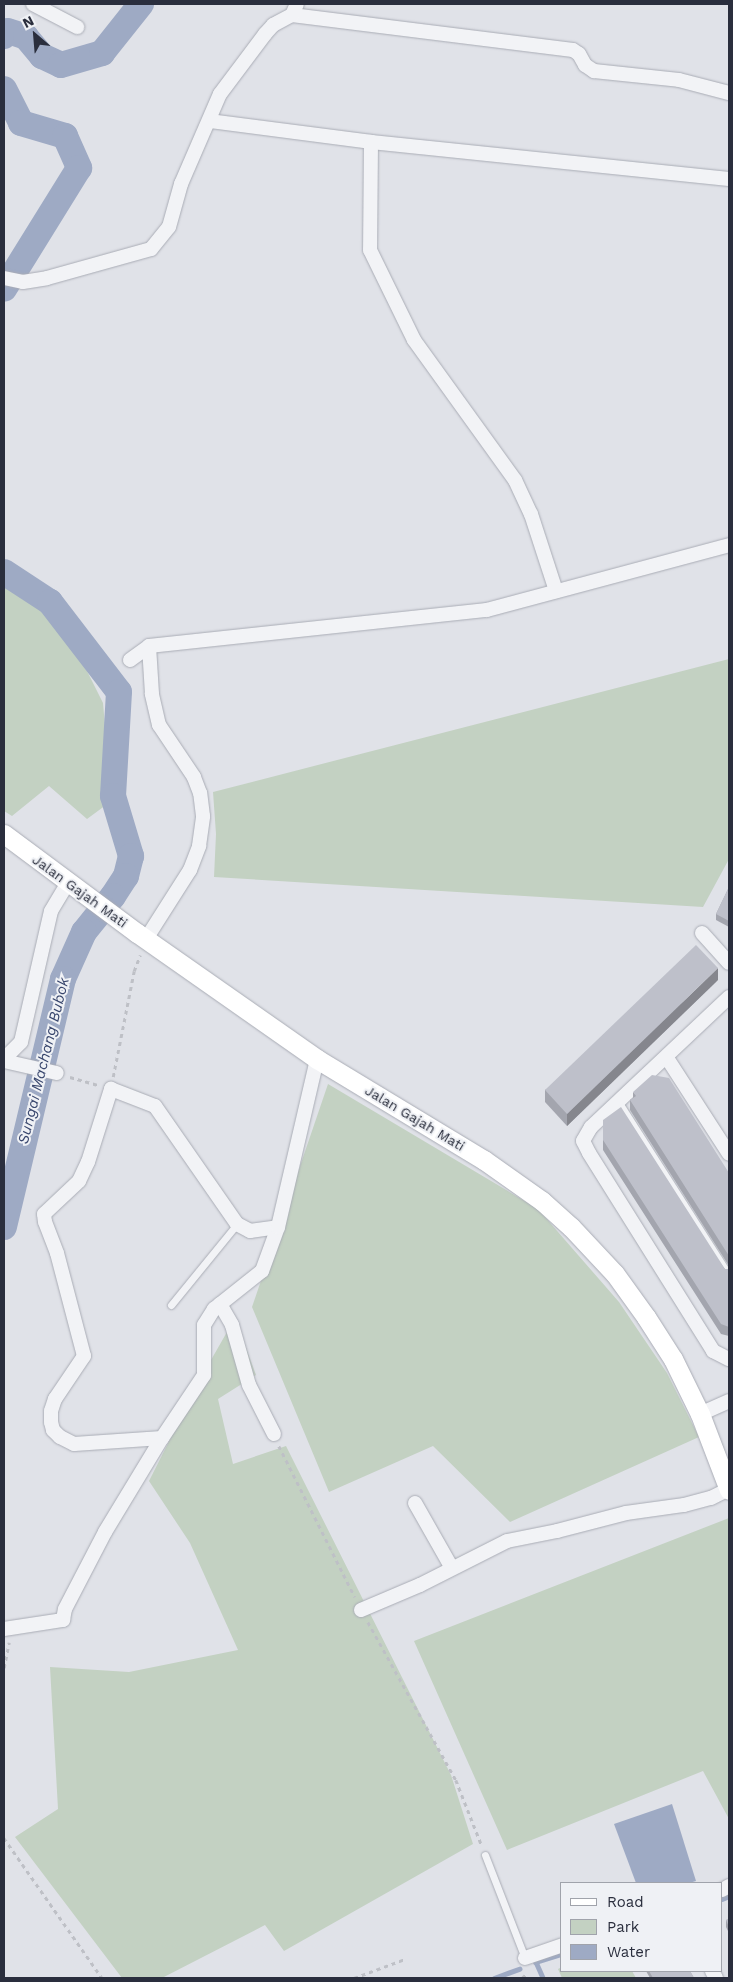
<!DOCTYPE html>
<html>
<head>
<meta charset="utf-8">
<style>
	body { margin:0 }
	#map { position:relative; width:733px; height:1982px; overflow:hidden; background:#e0e2e8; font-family:"Work Sans",sans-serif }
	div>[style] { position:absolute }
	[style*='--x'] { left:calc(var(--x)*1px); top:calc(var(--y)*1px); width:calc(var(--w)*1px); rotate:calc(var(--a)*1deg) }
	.green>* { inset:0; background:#c3d1c2 }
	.water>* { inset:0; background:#9eaac4 }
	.stream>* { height:4.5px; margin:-2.25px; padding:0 2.25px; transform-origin:2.25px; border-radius:2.25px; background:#9eaac4 }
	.river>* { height:26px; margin:-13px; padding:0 13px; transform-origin:13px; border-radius:13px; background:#9eaac4 }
	.path>* { height:2.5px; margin-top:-1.25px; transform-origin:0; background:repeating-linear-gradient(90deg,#bec0c6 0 4px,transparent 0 8px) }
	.roads { filter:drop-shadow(0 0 1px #a9acb5) drop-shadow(0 0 1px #a9acb5) }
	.service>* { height:7px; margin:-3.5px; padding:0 3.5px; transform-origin:3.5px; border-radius:3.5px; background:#f2f3f6 }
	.minor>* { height:14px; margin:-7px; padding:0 7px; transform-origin:7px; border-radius:7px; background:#f2f3f6 }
	.secondary>* { height:19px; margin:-9.5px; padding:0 9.5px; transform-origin:9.5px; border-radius:9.5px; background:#fff }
	.wall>* { inset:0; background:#a3a5ae }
	.shaded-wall>* { inset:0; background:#85868d }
	.building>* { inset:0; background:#bec0ca }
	span { translate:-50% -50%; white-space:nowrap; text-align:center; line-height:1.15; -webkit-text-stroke:4px #eff1f5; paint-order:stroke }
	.street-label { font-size:14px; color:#2a2e3d }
	.water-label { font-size:15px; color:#38466d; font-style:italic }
	.frame { position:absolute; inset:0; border:5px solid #2a2e3d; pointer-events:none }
	.legend { position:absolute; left:560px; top:1882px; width:162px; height:90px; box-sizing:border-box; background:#eff1f5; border:1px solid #a0a3ab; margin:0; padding:6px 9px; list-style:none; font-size:15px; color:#2a2e3d }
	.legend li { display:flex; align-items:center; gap:10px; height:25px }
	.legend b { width:25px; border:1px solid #a0a3ab }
	.north { position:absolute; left:10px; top:10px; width:50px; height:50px; -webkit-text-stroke:4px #eff1f5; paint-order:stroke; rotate:333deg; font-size:14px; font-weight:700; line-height:20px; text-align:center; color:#2a2e3d }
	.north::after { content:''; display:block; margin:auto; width:18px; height:22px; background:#2a2e3d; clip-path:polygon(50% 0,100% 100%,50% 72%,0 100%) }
</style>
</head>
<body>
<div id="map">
	<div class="green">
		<i style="clip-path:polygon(4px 584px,47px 613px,87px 671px,103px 703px,107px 749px,106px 805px,87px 819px,49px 786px,12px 816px,4px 811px)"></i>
		<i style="clip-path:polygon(729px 659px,729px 859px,703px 907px,214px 877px,216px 834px,213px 792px)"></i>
		<i style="clip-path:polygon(328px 1084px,538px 1209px,619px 1302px,667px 1373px,699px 1437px,510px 1522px,433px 1446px,329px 1492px,252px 1307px)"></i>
		<i style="clip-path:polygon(235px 1318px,256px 1375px,218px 1399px,233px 1464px,286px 1446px,451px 1775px,473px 1844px,284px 1951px,265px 1925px,162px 1978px,122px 1978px,15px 1837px,58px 1809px,50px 1667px,129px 1672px,238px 1650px,190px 1543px,149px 1481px,203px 1374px)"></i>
		<i style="clip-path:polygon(729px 1518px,729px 1819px,703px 1771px,507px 1850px,414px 1641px)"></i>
		<i style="clip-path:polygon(562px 1967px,562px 1971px,632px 1971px,636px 1978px,562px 1978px,558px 1969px)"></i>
	</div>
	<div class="water">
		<i style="clip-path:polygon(672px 1804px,696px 1881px,689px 1883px,636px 1883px,614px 1824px)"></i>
	</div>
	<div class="stream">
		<i style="--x:722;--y:1899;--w:8;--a:-23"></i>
		<i style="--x:535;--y:1962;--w:28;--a:-17"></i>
		<i style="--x:536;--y:1962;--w:17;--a:66"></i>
		<i style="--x:494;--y:1978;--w:27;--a:-20"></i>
	</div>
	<div class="river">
		<i style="--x:4;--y:36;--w:6;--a:-51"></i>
		<i style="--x:8;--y:31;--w:19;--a:18"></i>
		<i style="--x:26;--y:37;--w:25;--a:50"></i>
		<i style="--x:42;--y:56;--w:21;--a:25"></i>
		<i style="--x:61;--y:65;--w:43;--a:-16.3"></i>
		<i style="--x:102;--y:53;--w:63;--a:-51.5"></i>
		<i style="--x:4;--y:89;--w:38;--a:63"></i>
		<i style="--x:21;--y:123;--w:46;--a:16.5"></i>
		<i style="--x:65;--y:136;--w:35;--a:66"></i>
		<i style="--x:79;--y:168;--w:142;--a:121.8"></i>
		<i style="--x:4;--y:572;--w:55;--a:33.1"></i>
		<i style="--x:50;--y:602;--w:113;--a:52.5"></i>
		<i style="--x:119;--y:692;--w:104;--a:93.3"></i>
		<i style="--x:113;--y:796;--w:63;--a:73.3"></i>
		<i style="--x:131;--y:856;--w:21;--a:104"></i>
		<i style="--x:126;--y:876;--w:24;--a:123"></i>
		<i style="--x:113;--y:896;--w:46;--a:128.9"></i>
		<i style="--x:84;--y:932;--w:51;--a:114.1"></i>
		<i style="--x:63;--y:979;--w:255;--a:103.4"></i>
	</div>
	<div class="path">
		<i style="--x:70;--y:1077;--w:29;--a:16"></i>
		<i style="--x:113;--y:1077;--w:108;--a:-78.8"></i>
		<i style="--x:134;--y:971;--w:17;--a:-69"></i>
		<i style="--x:279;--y:1446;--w:169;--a:63.3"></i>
		<i style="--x:368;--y:1622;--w:181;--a:60.9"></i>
		<i style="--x:456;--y:1780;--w:71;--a:68.5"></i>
		<i style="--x:4;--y:1668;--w:26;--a:-79"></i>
		<i style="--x:4;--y:1838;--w:171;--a:55"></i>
		<i style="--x:354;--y:1978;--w:54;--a:-20.4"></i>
		<i style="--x:522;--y:1978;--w:8;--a:-45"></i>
	</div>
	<div class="roads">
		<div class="service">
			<i style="--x:618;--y:1101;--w:206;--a:57.5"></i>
			<i style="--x:171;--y:1305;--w:104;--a:-50.8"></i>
			<i style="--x:485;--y:1855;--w:110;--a:68.8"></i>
		</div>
		<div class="minor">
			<i style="--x:33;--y:4;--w:50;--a:27.6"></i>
			<i style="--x:292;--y:15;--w:283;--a:7.1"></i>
			<i style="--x:573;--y:50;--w:7;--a:34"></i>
			<i style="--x:579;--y:54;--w:13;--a:61"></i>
			<i style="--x:585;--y:65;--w:11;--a:34"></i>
			<i style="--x:594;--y:71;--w:85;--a:6"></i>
			<i style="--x:679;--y:80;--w:52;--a:14.6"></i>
			<i style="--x:210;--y:121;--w:162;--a:7.4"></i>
			<i style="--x:371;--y:142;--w:360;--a:5.9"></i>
			<i style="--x:371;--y:142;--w:108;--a:90.5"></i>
			<i style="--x:370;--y:250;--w:100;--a:63.9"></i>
			<i style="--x:414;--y:340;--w:173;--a:54.2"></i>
			<i style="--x:515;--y:480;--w:38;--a:65"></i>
			<i style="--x:531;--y:514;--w:81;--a:72"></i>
			<i style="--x:4;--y:278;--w:19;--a:12"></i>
			<i style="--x:23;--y:282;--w:24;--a:-9"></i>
			<i style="--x:47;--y:278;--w:108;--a:-15.6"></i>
			<i style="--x:151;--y:249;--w:28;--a:-51"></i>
			<i style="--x:169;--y:227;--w:45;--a:-74.4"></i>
			<i style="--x:181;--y:184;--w:98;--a:-66.6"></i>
			<i style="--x:220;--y:94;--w:75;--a:-53.1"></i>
			<i style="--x:265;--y:34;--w:12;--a:-48"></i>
			<i style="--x:273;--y:25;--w:21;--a:-28"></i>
			<i style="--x:292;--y:15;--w:12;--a:-66"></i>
			<i style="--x:130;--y:660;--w:24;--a:-36"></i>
			<i style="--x:149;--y:646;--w:340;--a:-6.1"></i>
			<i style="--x:487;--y:610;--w:251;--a:-15"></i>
			<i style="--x:702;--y:933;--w:40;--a:48"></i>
			<i style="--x:146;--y:939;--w:82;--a:-57.5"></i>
			<i style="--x:190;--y:870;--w:26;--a:-69"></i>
			<i style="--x:199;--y:846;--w:30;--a:-82"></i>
			<i style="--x:203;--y:816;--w:23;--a:-97"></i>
			<i style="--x:200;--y:793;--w:17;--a:-111"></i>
			<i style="--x:194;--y:777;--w:63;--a:-123.9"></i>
			<i style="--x:159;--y:725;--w:32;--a:-103"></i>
			<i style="--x:152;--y:694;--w:48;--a:-93.6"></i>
			<i style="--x:729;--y:997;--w:190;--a:136.7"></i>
			<i style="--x:591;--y:1127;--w:16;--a:120"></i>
			<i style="--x:583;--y:1141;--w:13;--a:63"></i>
			<i style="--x:589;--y:1153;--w:234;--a:57.9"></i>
			<i style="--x:713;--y:1351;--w:18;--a:27"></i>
			<i style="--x:667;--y:1058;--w:114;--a:57.1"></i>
			<i style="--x:4;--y:1059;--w:24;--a:-45"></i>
			<i style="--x:21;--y:1042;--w:134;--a:-77.1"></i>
			<i style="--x:51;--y:911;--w:33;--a:-59"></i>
			<i style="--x:4;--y:1061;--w:54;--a:12.8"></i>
			<i style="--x:220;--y:1304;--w:24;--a:60"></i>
			<i style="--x:232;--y:1325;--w:62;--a:74.2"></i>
			<i style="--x:249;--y:1385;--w:55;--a:63"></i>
			<i style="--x:700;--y:1414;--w:32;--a:-24"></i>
			<i style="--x:162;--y:1438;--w:88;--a:176.1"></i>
			<i style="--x:74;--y:1444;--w:16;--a:-153"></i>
			<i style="--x:60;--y:1437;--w:10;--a:-135"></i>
			<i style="--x:53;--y:1430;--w:8;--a:-104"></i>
			<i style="--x:51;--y:1422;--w:11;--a:-90"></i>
			<i style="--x:51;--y:1411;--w:13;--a:-72"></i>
			<i style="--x:55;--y:1399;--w:52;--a:-56"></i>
			<i style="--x:84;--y:1356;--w:106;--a:-104.7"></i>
			<i style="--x:57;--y:1253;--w:33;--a:-111"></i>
			<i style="--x:45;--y:1222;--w:8;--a:-97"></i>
			<i style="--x:44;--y:1214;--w:48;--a:-43.3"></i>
			<i style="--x:79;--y:1181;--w:21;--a:-65"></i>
			<i style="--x:88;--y:1162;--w:77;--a:-72.5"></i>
			<i style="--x:111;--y:1089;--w:47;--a:21.1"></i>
			<i style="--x:155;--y:1106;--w:144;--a:55.2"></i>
			<i style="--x:237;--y:1224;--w:15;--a:28"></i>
			<i style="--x:250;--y:1231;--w:28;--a:-8"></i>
			<i style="--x:415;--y:1503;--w:75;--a:60.4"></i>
			<i style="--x:361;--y:1610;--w:64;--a:-23"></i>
			<i style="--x:420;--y:1585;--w:97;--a:-26.8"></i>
			<i style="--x:507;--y:1541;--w:51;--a:-11.3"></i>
			<i style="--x:557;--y:1531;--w:71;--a:-14.6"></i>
			<i style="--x:626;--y:1513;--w:59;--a:-7.9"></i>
			<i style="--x:684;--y:1505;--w:28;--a:-15"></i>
			<i style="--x:711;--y:1498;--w:20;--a:-27"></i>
			<i style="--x:4;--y:1629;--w:60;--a:-8.7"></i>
			<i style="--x:63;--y:1620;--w:11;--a:-80"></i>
			<i style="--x:65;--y:1609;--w:87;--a:-62.5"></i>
			<i style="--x:105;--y:1532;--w:110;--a:-58.8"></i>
			<i style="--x:162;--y:1438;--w:76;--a:-56.3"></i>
			<i style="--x:204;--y:1375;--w:50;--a:-90"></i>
			<i style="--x:204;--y:1325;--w:19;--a:-58"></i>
			<i style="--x:214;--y:1309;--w:61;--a:-38.4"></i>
			<i style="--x:262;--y:1271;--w:47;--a:-70"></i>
			<i style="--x:278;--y:1227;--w:172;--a:-76.9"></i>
			<i style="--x:722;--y:1890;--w:8;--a:-30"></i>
			<i style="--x:525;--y:1958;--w:39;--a:-19"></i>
			<i style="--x:712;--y:1971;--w:8;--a:60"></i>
		</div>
		<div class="secondary">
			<i style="--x:4;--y:834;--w:166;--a:36.7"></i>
			<i style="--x:137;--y:933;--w:220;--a:35"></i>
			<i style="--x:317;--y:1059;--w:195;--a:31.2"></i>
			<i style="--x:484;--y:1160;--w:71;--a:35.3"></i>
			<i style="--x:542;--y:1201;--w:39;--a:42"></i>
			<i style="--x:571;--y:1227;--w:64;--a:46.9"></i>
			<i style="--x:615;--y:1274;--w:53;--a:54.2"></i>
			<i style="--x:646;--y:1317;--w:50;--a:57.3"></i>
			<i style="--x:673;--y:1359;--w:61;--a:63.9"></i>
			<i style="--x:700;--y:1414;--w:81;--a:69.1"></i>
		</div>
	</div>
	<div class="wall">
		<i style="clip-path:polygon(729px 887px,729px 927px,716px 920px,716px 914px)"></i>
		<i style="clip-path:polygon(718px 980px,567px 1126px,545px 1102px,545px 1090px)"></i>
		<i style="clip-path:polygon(633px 1092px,729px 1173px,729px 1266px,630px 1110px,630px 1100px,633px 1098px)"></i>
		<i style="clip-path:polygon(603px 1120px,725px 1269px,729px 1269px,729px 1336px,721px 1334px,603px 1150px)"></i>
		<i style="clip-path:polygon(729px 1919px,729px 1933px,726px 1927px,726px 1920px)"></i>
		<i style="clip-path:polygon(646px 1971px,690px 1971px,694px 1978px,650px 1978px)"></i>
	</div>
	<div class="shaded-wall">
		<i style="clip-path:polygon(718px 968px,718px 980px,567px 1126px,567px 1114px)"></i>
	</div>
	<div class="building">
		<i style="clip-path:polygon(729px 887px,729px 921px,716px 914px)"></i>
		<i style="clip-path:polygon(696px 945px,718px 968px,567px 1114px,545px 1090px)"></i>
		<i style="clip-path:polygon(652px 1075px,669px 1078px,729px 1173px,729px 1256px,630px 1100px,636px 1096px,633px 1092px)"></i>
		<i style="clip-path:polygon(621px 1107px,725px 1269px,729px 1269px,729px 1327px,721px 1324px,603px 1140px,603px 1120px)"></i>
		<i style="clip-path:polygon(729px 1919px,729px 1927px,726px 1920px)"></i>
		<i style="clip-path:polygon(649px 1971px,690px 1971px,694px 1978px,653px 1978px)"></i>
	</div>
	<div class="street-label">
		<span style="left:80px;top:891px;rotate:36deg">Jalan Gajah Mati</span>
		<span style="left:415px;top:1118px;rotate:31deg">Jalan Gajah Mati</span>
	</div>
	<div class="water-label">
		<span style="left:44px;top:1061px;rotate:-76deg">Sungai Machang Bubok</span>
	</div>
	<div class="frame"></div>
	<ul class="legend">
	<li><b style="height:6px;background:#fff"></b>Road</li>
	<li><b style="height:14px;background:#c3d1c2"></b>Park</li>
	<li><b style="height:14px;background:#9eaac4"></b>Water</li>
	</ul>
	<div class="north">N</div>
</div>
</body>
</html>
